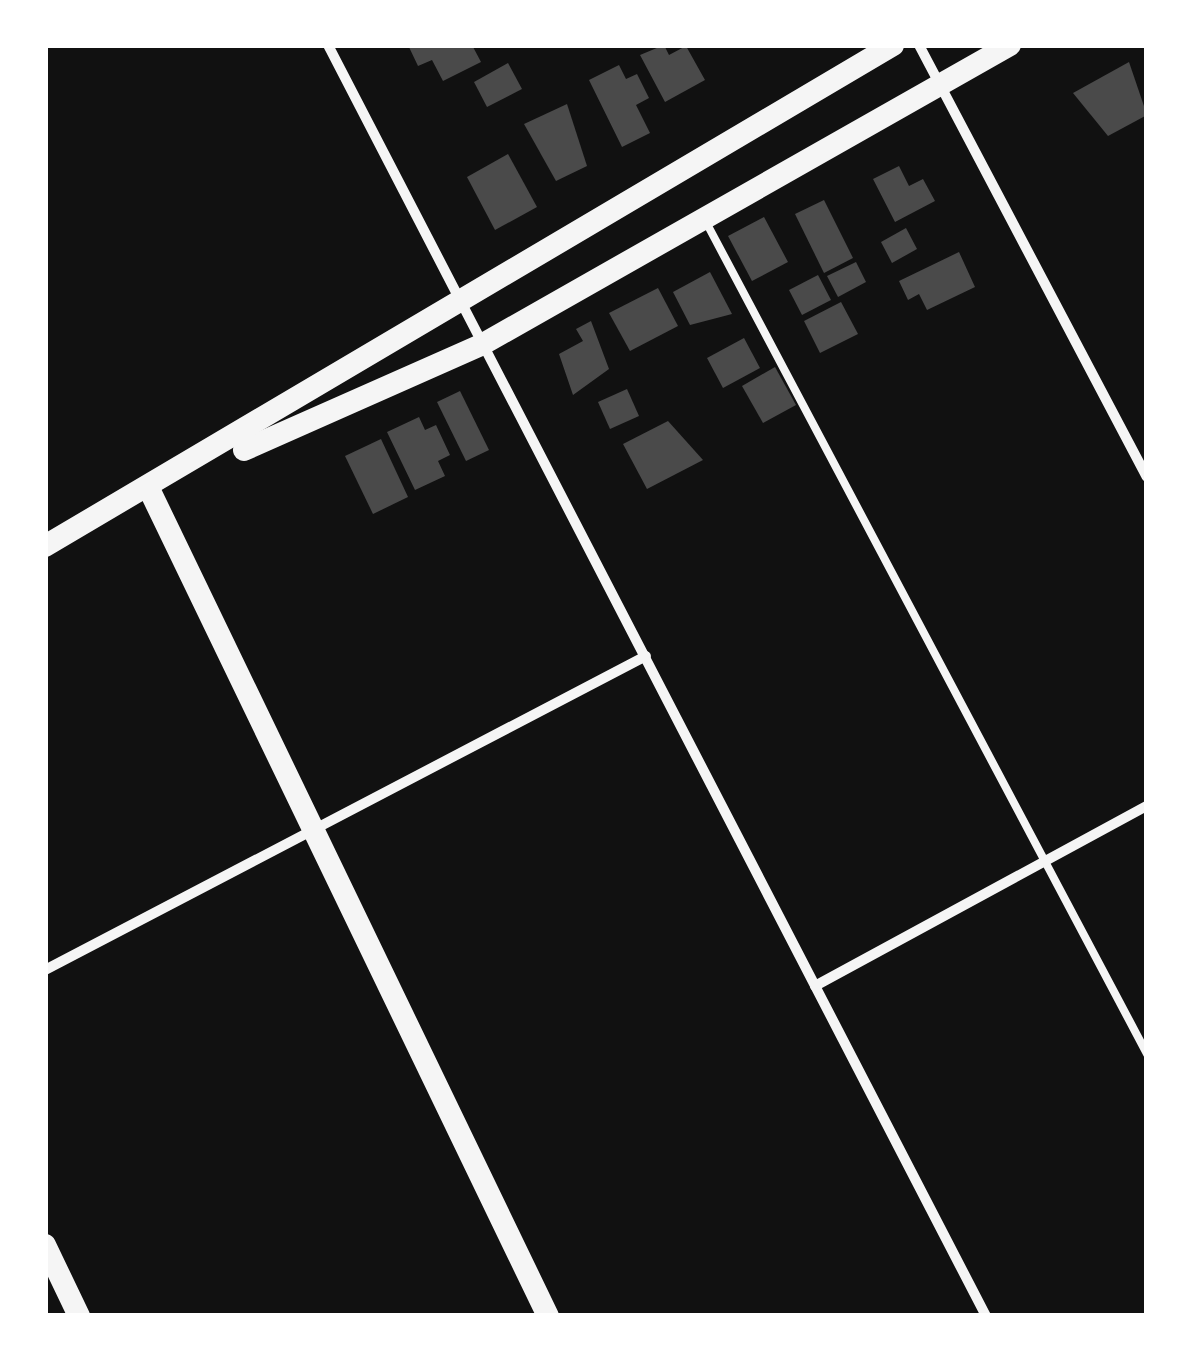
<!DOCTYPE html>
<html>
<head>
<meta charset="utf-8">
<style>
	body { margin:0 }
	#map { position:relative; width:1192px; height:1361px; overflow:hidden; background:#111; font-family:Lato,sans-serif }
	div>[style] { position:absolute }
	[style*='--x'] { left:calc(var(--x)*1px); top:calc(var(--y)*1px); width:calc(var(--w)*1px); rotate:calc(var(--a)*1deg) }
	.building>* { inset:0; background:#4a4a4a }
	.service>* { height:8px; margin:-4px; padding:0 4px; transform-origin:4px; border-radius:4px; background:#f5f5f5 }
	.minor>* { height:10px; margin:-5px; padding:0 5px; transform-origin:5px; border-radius:5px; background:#f5f5f5 }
	.primary>* { height:22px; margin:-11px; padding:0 11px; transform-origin:11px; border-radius:11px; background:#f5f5f5 }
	span { translate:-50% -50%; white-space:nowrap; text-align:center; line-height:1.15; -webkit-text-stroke:9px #fff; paint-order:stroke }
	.frame { position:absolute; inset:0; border:48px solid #fff; pointer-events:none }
</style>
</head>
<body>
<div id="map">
	<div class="building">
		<i style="clip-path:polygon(408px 45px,472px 45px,481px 62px,443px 81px,432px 60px,418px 66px)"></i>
		<i style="clip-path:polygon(664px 45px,669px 55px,686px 46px,705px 80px,665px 102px,640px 55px)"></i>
		<i style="clip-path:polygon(1129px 62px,1147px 115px,1108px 136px,1073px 93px)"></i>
		<i style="clip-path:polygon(508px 63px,522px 89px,487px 107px,474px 82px)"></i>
		<i style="clip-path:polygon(619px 65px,626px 79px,637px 74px,649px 98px,636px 105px,650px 133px,622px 147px,589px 80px)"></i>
		<i style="clip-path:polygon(567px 104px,587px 166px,556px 181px,524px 124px)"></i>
		<i style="clip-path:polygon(508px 154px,537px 207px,495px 230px,467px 177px)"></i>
		<i style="clip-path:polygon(899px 166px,909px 186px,923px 179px,935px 201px,895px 222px,873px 179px)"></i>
		<i style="clip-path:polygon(824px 200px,853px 258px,824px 273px,795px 214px)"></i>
		<i style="clip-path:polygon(764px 217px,788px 262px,752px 281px,728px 236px)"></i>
		<i style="clip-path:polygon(906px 228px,917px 249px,892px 263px,881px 242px)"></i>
		<i style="clip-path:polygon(959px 252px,975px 287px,927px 310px,919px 294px,908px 300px,899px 281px)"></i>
		<i style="clip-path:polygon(856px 262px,866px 282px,838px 297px,827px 276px)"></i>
		<i style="clip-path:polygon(710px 272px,732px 314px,690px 325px,673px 292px)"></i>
		<i style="clip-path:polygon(818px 275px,831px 300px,802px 315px,789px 290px)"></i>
		<i style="clip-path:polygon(658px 288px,678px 326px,630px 351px,609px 313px)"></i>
		<i style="clip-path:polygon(841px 302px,858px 334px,820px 353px,804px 321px)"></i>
		<i style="clip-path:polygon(591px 321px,609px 369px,573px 395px,559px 354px,583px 341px,576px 329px)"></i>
		<i style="clip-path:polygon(744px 338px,760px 368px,723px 388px,707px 358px)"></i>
		<i style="clip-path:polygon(775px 367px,796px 405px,763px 423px,742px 386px)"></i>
		<i style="clip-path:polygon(627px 389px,639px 416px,610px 429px,598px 402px)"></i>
		<i style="clip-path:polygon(460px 391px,489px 450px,466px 461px,437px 402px)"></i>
		<i style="clip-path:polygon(419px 417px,425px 430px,436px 425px,450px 455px,438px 461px,445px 476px,415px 490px,387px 432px)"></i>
		<i style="clip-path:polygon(668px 421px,703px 460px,647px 489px,623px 444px)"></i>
		<i style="clip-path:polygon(381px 439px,408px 497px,373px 514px,345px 456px)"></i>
	</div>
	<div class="service">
		<i style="--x:706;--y:222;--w:942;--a:62.07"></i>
	</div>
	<div class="minor">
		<i style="--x:328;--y:45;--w:1431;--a:62.63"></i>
		<i style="--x:919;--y:45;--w:488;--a:62.2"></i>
		<i style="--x:45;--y:970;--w:678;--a:-27.59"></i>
		<i style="--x:815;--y:986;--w:378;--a:-28.5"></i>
	</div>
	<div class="primary">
		<i style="--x:244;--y:450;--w:261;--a:-23.9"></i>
		<i style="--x:483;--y:344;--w:606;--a:-29.57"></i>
		<i style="--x:150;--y:491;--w:916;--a:64.25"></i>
		<i style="--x:45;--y:546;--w:985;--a:-30.57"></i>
		<i style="--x:45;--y:1245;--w:79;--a:64.4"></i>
	</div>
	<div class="frame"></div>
</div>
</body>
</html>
